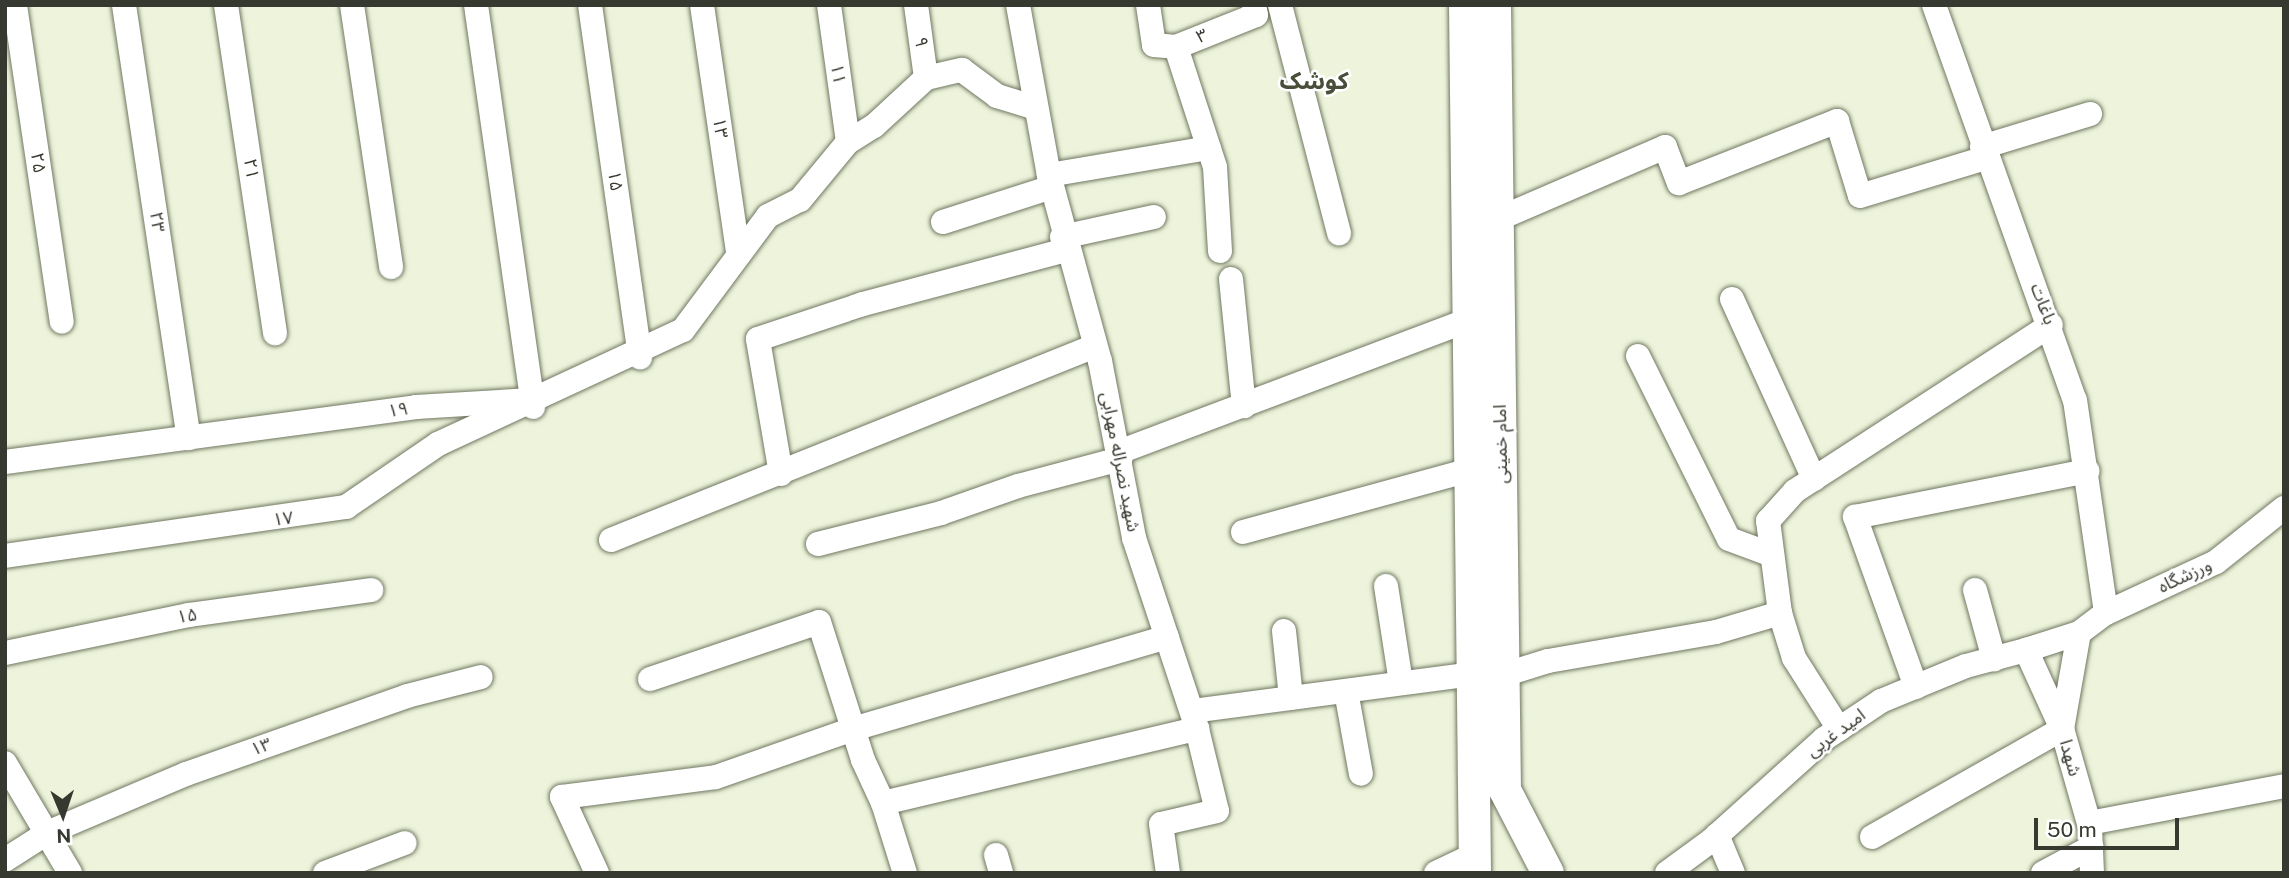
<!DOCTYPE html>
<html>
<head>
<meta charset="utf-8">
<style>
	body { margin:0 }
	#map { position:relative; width:2289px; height:878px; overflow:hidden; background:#edf4db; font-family:"Public Sans","Noto Sans Arabic",sans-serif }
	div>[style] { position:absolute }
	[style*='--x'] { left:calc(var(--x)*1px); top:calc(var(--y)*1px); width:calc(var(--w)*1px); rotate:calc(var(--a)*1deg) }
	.roads { filter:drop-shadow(0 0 2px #707761) drop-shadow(0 0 2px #707761) }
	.minor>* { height:24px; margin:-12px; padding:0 12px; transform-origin:12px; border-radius:12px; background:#fff }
	.major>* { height:32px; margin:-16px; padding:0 16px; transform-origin:16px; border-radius:16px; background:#fff }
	span { translate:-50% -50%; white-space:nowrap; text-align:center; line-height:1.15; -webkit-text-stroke:5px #fff; paint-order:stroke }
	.street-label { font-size:18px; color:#36392f }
	.district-label { font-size:24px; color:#484e39; font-weight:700 }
	.frame { position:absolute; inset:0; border:7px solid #36392f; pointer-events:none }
	.north { position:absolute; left:28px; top:780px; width:70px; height:70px; -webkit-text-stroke:5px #fff; paint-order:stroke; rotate:178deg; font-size:19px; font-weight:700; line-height:28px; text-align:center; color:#36392f }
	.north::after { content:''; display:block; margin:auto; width:24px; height:32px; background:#36392f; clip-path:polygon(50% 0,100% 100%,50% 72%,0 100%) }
	.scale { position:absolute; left:2034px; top:818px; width:145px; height:32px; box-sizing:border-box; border:4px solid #36392f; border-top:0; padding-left:9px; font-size:21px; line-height:24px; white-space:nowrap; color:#36392f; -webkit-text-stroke:5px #fff; paint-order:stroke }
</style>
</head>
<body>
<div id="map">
	<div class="roads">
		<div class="minor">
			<i style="--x:15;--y:5;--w:320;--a:81.6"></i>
			<i style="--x:124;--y:5;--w:438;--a:81.5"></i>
			<i style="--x:226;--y:5;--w:332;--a:81.5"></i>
			<i style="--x:352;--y:5;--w:265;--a:81.5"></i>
			<i style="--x:476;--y:5;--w:406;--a:81.9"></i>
			<i style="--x:590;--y:5;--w:356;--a:81.9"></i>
			<i style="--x:702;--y:5;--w:250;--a:81.7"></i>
			<i style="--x:829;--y:5;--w:138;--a:82.1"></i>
			<i style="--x:916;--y:5;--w:74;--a:82.2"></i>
			<i style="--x:1018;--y:5;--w:173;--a:79.7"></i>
			<i style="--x:1049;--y:175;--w:193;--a:74.7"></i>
			<i style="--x:1100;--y:361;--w:180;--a:79.1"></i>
			<i style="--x:1134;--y:538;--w:201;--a:71.7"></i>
			<i style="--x:1197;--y:729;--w:84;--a:76.3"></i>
			<i style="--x:1217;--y:811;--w:57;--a:166.9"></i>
			<i style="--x:1161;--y:824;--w:49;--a:81.9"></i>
			<i style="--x:1148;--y:5;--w:40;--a:81.5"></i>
			<i style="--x:1154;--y:45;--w:22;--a:5"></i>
			<i style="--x:1280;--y:5;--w:236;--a:75.5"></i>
			<i style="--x:1934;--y:5;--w:419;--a:70.4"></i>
			<i style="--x:2075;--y:400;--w:215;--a:81.7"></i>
			<i style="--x:1982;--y:147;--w:113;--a:-17"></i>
			<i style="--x:1049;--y:175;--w:162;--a:-9.6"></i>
			<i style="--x:1498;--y:219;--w:182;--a:-23.3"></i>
			<i style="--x:1665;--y:147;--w:39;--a:69"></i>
			<i style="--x:1679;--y:183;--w:170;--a:-21.4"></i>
			<i style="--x:1837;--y:121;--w:78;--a:73"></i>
			<i style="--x:1860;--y:196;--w:132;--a:-16.8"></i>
			<i style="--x:943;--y:222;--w:114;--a:-17.8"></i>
			<i style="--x:1062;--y:237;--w:94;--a:-12.3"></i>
			<i style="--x:1220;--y:251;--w:84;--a:-93.4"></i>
			<i style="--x:1215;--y:167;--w:126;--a:-108"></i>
			<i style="--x:1176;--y:47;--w:86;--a:-21.8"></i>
			<i style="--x:1256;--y:15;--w:10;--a:-101"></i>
			<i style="--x:1231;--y:279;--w:128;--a:84.2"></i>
			<i style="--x:1732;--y:299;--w:198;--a:65.5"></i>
			<i style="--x:1638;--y:356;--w:204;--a:63.6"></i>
			<i style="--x:1729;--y:539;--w:46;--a:20.4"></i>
			<i style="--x:1119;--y:452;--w:373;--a:-20.7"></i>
			<i style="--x:5;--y:462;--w:415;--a:-7.6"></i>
			<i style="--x:416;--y:407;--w:116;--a:-3.5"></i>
			<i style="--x:532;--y:400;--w:166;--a:-24.9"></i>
			<i style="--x:683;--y:330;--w:142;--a:-53.3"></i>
			<i style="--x:768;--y:216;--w:36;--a:-27"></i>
			<i style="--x:800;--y:200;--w:75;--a:-50.4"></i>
			<i style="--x:848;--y:142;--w:31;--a:-32"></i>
			<i style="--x:874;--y:126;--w:71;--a:-42.7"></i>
			<i style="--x:926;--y:78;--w:37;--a:-13"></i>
			<i style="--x:962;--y:70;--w:44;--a:36.6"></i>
			<i style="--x:997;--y:96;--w:39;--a:17"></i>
			<i style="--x:781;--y:474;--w:137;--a:-99.7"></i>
			<i style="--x:758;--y:339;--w:111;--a:-18.4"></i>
			<i style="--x:863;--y:304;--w:210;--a:-14.9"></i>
			<i style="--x:1243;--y:532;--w:235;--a:-15.3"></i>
			<i style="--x:611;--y:540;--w:521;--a:-21.84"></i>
			<i style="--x:818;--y:544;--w:127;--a:-14.1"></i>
			<i style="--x:941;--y:513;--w:82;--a:-19.3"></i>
			<i style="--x:1018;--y:486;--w:106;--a:-14.8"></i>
			<i style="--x:5;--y:556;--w:345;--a:-8.2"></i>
			<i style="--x:346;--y:507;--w:112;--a:-34.4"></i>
			<i style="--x:438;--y:444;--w:93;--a:-24.9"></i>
			<i style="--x:1386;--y:586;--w:98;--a:81.2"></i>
			<i style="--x:1975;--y:590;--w:72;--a:74.6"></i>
			<i style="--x:1780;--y:613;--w:93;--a:-97.4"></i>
			<i style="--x:1768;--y:521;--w:40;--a:-48"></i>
			<i style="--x:1795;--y:491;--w:305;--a:-33"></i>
			<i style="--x:1284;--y:631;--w:67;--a:84"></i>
			<i style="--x:5;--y:653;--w:188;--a:-11.7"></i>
			<i style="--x:189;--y:615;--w:184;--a:-7.8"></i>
			<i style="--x:1503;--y:675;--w:47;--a:-17.3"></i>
			<i style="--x:1548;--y:661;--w:170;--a:-9.8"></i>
			<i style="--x:1716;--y:632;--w:67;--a:-16.5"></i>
			<i style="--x:1780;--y:613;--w:47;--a:72.7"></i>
			<i style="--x:1794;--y:658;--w:84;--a:57.6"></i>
			<i style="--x:650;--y:679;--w:178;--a:-18.6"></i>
			<i style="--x:819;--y:622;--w:145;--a:72.3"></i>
			<i style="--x:863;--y:760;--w:47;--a:65.1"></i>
			<i style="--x:883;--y:803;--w:73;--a:72.6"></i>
			<i style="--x:1916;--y:687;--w:181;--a:-109.7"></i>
			<i style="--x:1855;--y:517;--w:237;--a:-11.2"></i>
			<i style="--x:1346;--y:691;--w:84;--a:79.8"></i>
			<i style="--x:1192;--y:711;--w:282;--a:-7.5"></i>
			<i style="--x:2062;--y:729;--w:97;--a:-80"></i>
			<i style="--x:5;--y:763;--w:128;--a:59.4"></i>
			<i style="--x:883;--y:803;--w:323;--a:-13.3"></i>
			<i style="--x:2089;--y:823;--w:198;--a:-10.7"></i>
			<i style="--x:1717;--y:835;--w:41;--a:67.2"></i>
			<i style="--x:1872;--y:837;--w:219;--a:-29.6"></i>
			<i style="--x:996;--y:855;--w:19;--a:74"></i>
			<i style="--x:5;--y:860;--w:50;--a:-32.7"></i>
			<i style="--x:47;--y:833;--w:151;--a:-23"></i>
			<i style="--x:186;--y:774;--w:234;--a:-19.4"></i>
			<i style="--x:407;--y:696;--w:76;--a:-14.4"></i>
			<i style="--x:325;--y:873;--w:85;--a:-20.6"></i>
			<i style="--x:597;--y:873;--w:84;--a:-114.7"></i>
			<i style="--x:562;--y:797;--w:155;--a:-7.4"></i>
			<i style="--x:716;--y:777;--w:145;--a:-19.3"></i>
			<i style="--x:853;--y:729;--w:327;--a:-16.3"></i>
			<i style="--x:1436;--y:873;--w:42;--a:-25.3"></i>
			<i style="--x:1667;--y:873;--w:56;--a:-36.3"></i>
			<i style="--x:1712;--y:840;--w:151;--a:-42"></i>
			<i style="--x:1824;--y:739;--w:69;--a:-33.7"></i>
			<i style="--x:1881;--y:701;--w:92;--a:-22.4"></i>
			<i style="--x:1966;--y:666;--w:73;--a:-15"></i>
			<i style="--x:2043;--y:873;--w:55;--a:-28"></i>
			<i style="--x:2092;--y:873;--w:46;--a:-92.5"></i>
			<i style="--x:2090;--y:827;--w:102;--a:-105.9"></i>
			<i style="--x:2062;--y:729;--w:87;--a:-114.5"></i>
			<i style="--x:2026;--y:650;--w:56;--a:-17.8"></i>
			<i style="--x:2079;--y:633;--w:34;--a:-37"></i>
			<i style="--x:2106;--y:613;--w:121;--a:-24.9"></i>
			<i style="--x:2216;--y:562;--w:87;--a:-38.5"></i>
		</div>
		<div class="major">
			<i style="--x:1465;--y:5;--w:868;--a:89.34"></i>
			<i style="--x:1495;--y:5;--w:785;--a:89.27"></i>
			<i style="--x:1505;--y:790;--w:93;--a:62.6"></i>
		</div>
	</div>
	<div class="street-label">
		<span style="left:1202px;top:36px;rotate:-22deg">۳</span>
		<span style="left:921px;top:42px;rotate:82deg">۹</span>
		<span style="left:838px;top:74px;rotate:81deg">۱۱</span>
		<span style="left:720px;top:128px;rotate:82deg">۱۳</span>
		<span style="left:38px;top:163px;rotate:82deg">۲۵</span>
		<span style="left:251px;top:169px;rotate:82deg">۲۱</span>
		<span style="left:615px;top:181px;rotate:82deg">۱۵</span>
		<span style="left:157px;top:222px;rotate:82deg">۲۳</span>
		<span style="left:2043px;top:304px;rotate:69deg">باغات</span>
		<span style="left:398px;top:410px;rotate:-9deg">۱۹</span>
		<span style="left:1501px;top:444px;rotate:-91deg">امام خمینی</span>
		<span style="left:1120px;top:462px;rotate:79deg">شهید نصراله مهرابی</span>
		<span style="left:283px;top:519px;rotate:-7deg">۱۷</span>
		<span style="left:2185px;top:576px;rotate:-25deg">ورزشگاه</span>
		<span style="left:187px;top:616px;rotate:-9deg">۱۵</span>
		<span style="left:1836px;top:733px;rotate:-36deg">امید غربی</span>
		<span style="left:261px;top:747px;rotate:-20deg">۱۳</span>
		<span style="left:2070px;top:758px;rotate:74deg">شهدا</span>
	</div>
	<div class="district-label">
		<span style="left:1314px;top:81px">کوشک</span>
	</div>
	<div class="frame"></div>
	<div class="north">N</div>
	<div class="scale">50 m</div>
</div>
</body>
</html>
